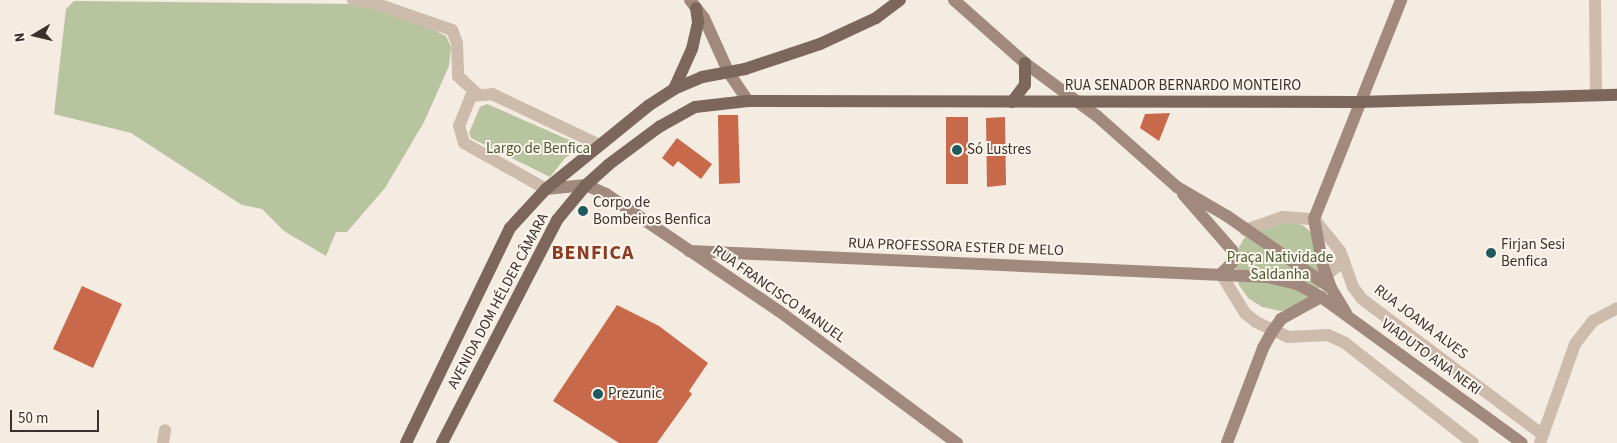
<!DOCTYPE html>
<html>
<head>
<meta charset="utf-8">
<style>
	body { margin:0 }
	#map { position:relative; width:1617px; height:443px; overflow:hidden; background:#f4ebe1; font-family:"Source Sans 3",sans-serif }
	div>[style] { position:absolute }
	[style*='--x'] { left:calc(var(--x)*1px); top:calc(var(--y)*1px); width:calc(var(--w)*1px); rotate:calc(var(--a)*1deg) }
	.green>* { inset:0; background:#b8c4a0 }
	.building>* { inset:0; background:#c8694b }
	.street>* { height:12px; margin:-6px; padding:0 6px; transform-origin:6px; border-radius:6px; background:#cdbbac }
	.secondary>* { height:12px; margin:-6px; padding:0 6px; transform-origin:6px; border-radius:6px; background:#a18a7d }
	.primary>* { height:12px; margin:-6px; padding:0 6px; transform-origin:6px; border-radius:6px; background:#7d675c }
	.dots>* { width:14px; height:14px; translate:-50% -50%; box-sizing:border-box; border:2px solid #fbf5ee; border-radius:50% }
	span { translate:-50% -50%; white-space:nowrap; text-align:center; line-height:1.15; -webkit-text-stroke:4px #fbf5ee; paint-order:stroke }
	.street-label { font-size:15px; color:#3b302b }
	.park-label { font-size:15px; color:#4a5a2e }
	.poi-label { font-size:15px; color:#3b302b }
	.left { translate:0 -50%; text-align:left }
	.district-label { font-size:20px; color:#8c3b22; font-weight:700; letter-spacing:1px }
	.north { position:absolute; left:10px; top:10px; width:50px; height:50px; -webkit-text-stroke:4px #fbf5ee; paint-order:stroke; rotate:261deg; font-size:14px; font-weight:700; line-height:20px; text-align:center; color:#3b302b }
	.north::after { content:''; display:block; margin:auto; width:18px; height:22px; background:#3b302b; clip-path:polygon(50% 0,100% 100%,50% 72%,0 100%) }
	.scale { position:absolute; left:10px; top:410px; width:89px; height:22px; box-sizing:border-box; border:2px solid #3b302b; border-top:0; padding-left:6px; font-size:15px; line-height:18px; white-space:nowrap; color:#3b302b; -webkit-text-stroke:4px #fbf5ee; paint-order:stroke }
</style>
</head>
<body>
<div id="map">
	<div class="green">
		<i style="clip-path:polygon(74px 1px,361px 4px,386px 7px,446px 36px,451px 47px,449px 66px,424px 122px,385px 188px,347px 232px,336px 232px,326px 256px,284px 231px,262px 209px,242px 205px,131px 133px,54px 114px,66px 9px)"></i>
		<i style="clip-path:polygon(487px 104px,583px 146px,565px 158px,550px 177px,471px 138px,469px 133px,480px 107px)"></i>
		<i style="clip-path:polygon(1291px 221px,1304px 226px,1317px 238px,1323px 282px,1315px 295px,1296px 308px,1281px 311px,1262px 307px,1248px 298px,1239px 285px,1235px 260px,1238px 249px,1246px 235px)"></i>
	</div>
	<div class="building">
		<i style="clip-path:polygon(1170px 113px,1159px 141px,1140px 128px,1145px 114px)"></i>
		<i style="clip-path:polygon(718px 115px,738px 115px,740px 183px,719px 184px)"></i>
		<i style="clip-path:polygon(946px 117px,968px 117px,968px 184px,946px 184px)"></i>
		<i style="clip-path:polygon(1005px 117px,1006px 185px,987px 187px,986px 118px)"></i>
		<i style="clip-path:polygon(677px 138px,712px 164px,701px 179px,678px 161px,673px 167px,662px 158px)"></i>
		<i style="clip-path:polygon(82px 286px,122px 304px,93px 368px,53px 349px)"></i>
		<i style="clip-path:polygon(617px 305px,659px 326px,708px 363px,689px 391px,692px 394px,657px 443px,619px 443px,553px 401px)"></i>
	</div>
	<div class="street">
		<i style="--x:353;--y:0;--w:21;--a:8"></i>
		<i style="--x:374;--y:3;--w:83;--a:19.1"></i>
		<i style="--x:452;--y:30;--w:14;--a:69"></i>
		<i style="--x:457;--y:43;--w:33;--a:88"></i>
		<i style="--x:458;--y:76;--w:25;--a:43"></i>
		<i style="--x:1595;--y:0;--w:95;--a:89.4"></i>
		<i style="--x:546;--y:189;--w:94;--a:-150.7"></i>
		<i style="--x:464;--y:143;--w:18;--a:-106"></i>
		<i style="--x:459;--y:126;--w:32;--a:-68"></i>
		<i style="--x:471;--y:96;--w:21;--a:-5"></i>
		<i style="--x:492;--y:94;--w:119;--a:25.3"></i>
		<i style="--x:1245;--y:230;--w:40;--a:-18.9"></i>
		<i style="--x:1283;--y:217;--w:31;--a:4"></i>
		<i style="--x:1314;--y:219;--w:41;--a:50.9"></i>
		<i style="--x:1340;--y:251;--w:38;--a:70"></i>
		<i style="--x:1353;--y:287;--w:15;--a:53"></i>
		<i style="--x:1362;--y:299;--w:226;--a:36.9"></i>
		<i style="--x:1221;--y:274;--w:46;--a:58.4"></i>
		<i style="--x:1245;--y:313;--w:14;--a:39"></i>
		<i style="--x:1256;--y:322;--w:35;--a:25"></i>
		<i style="--x:1288;--y:337;--w:40;--a:-2.9"></i>
		<i style="--x:1328;--y:335;--w:19;--a:25"></i>
		<i style="--x:1345;--y:343;--w:162;--a:38"></i>
		<i style="--x:1326;--y:275;--w:23;--a:-38"></i>
		<i style="--x:163;--y:443;--w:13;--a:-81"></i>
		<i style="--x:1540;--y:443;--w:105;--a:-70.5"></i>
		<i style="--x:1575;--y:344;--w:29;--a:-52"></i>
		<i style="--x:1593;--y:321;--w:27;--a:-28"></i>
	</div>
	<div class="secondary">
		<i style="--x:690;--y:0;--w:23;--a:52"></i>
		<i style="--x:704;--y:18;--w:60;--a:65.6"></i>
		<i style="--x:729;--y:73;--w:34;--a:56"></i>
		<i style="--x:954;--y:0;--w:95;--a:41.6"></i>
		<i style="--x:1025;--y:63;--w:89;--a:36.4"></i>
		<i style="--x:1097;--y:116;--w:107;--a:41.6"></i>
		<i style="--x:1177;--y:187;--w:58;--a:30.1"></i>
		<i style="--x:1227;--y:216;--w:126;--a:34.7"></i>
		<i style="--x:1331;--y:288;--w:29;--a:59"></i>
		<i style="--x:546;--y:189;--w:40;--a:-5.7"></i>
		<i style="--x:586;--y:185;--w:22;--a:24"></i>
		<i style="--x:606;--y:194;--w:209;--a:34.1"></i>
		<i style="--x:779;--y:311;--w:222;--a:36.6"></i>
		<i style="--x:1183;--y:194;--w:74;--a:48.8"></i>
		<i style="--x:1232;--y:250;--w:13;--a:90"></i>
		<i style="--x:1232;--y:263;--w:16;--a:135"></i>
		<i style="--x:689;--y:251;--w:579;--a:2.58"></i>
		<i style="--x:1267;--y:277;--w:31;--a:13"></i>
		<i style="--x:1297;--y:284;--w:27;--a:28"></i>
		<i style="--x:1321;--y:297;--w:248;--a:36"></i>
		<i style="--x:1331;--y:288;--w:23;--a:-110"></i>
		<i style="--x:1323;--y:266;--w:48;--a:-100.8"></i>
		<i style="--x:1314;--y:219;--w:236;--a:-68.3"></i>
		<i style="--x:1227;--y:443;--w:102;--a:-69.2"></i>
		<i style="--x:1263;--y:348;--w:18;--a:-61"></i>
		<i style="--x:1272;--y:332;--w:16;--a:-55"></i>
		<i style="--x:1281;--y:319;--w:46;--a:-28.8"></i>
	</div>
	<div class="primary">
		<i style="--x:674;--y:89;--w:44;--a:-65.8"></i>
		<i style="--x:692;--y:49;--w:28;--a:-77"></i>
		<i style="--x:698;--y:22;--w:14;--a:-98"></i>
		<i style="--x:1012;--y:102;--w:21;--a:-53"></i>
		<i style="--x:1025;--y:85;--w:22;--a:-90"></i>
		<i style="--x:406;--y:443;--w:239;--a:-64.2"></i>
		<i style="--x:510;--y:228;--w:53;--a:-47.3"></i>
		<i style="--x:546;--y:189;--w:132;--a:-39.1"></i>
		<i style="--x:648;--y:106;--w:31;--a:-33"></i>
		<i style="--x:674;--y:89;--w:30;--a:-23"></i>
		<i style="--x:702;--y:77;--w:44;--a:-10.5"></i>
		<i style="--x:745;--y:69;--w:79;--a:-18.4"></i>
		<i style="--x:820;--y:44;--w:62;--a:-24.9"></i>
		<i style="--x:876;--y:18;--w:30;--a:-37"></i>
		<i style="--x:442;--y:443;--w:251;--a:-62.7"></i>
		<i style="--x:557;--y:220;--w:45;--a:-50.4"></i>
		<i style="--x:586;--y:185;--w:30;--a:-42"></i>
		<i style="--x:608;--y:165;--w:64;--a:-36.7"></i>
		<i style="--x:659;--y:127;--w:41;--a:-29.1"></i>
		<i style="--x:695;--y:107;--w:53;--a:-6.5"></i>
		<i style="--x:748;--y:101;--w:611;--a:0.09"></i>
		<i style="--x:1359;--y:102;--w:258;--a:-1.6"></i>
	</div>
	<div class="dots">
		<i style="left:957px;top:150px;background:#1f5a5e"></i>
		<i style="left:583px;top:211px;background:#1f5a5e"></i>
		<i style="left:1491px;top:253px;background:#1f5a5e"></i>
		<i style="left:598px;top:394px;background:#1f5a5e"></i>
	</div>
	<div class="street-label">
		<span style="left:1183px;top:86px">RUA SENADOR BERNARDO MONTEIRO</span>
		<span style="left:956px;top:247px;rotate:2deg">RUA PROFESSORA ESTER DE MELO</span>
		<span style="left:779px;top:294px;rotate:35deg">RUA FRANCISCO MANUEL</span>
		<span style="left:498px;top:301px;rotate:-62deg">AVENIDA DOM HÉLDER CÂMARA</span>
		<span style="left:1421px;top:322px;rotate:37deg">RUA JOANA ALVES</span>
		<span style="left:1431px;top:357px;rotate:36deg">VIADUTO ANA NERI</span>
	</div>
	<div class="park-label">
		<span style="left:538px;top:149px">Largo de Benfica</span>
		<span style="left:1280px;top:266px">Praça Natividade<br>Saldanha</span>
	</div>
	<div class="poi-label">
		<span class="left" style="left:967px;top:150px">Só Lustres</span>
		<span class="left" style="left:593px;top:211px">Corpo de<br>Bombeiros Benfica</span>
		<span class="left" style="left:1501px;top:253px">Firjan Sesi<br>Benfica</span>
		<span class="left" style="left:608px;top:394px">Prezunic</span>
	</div>
	<div class="district-label">
		<span style="left:593px;top:253px">BENFICA</span>
	</div>
	<div class="north">N</div>
	<div class="scale">50 m</div>
</div>
</body>
</html>
